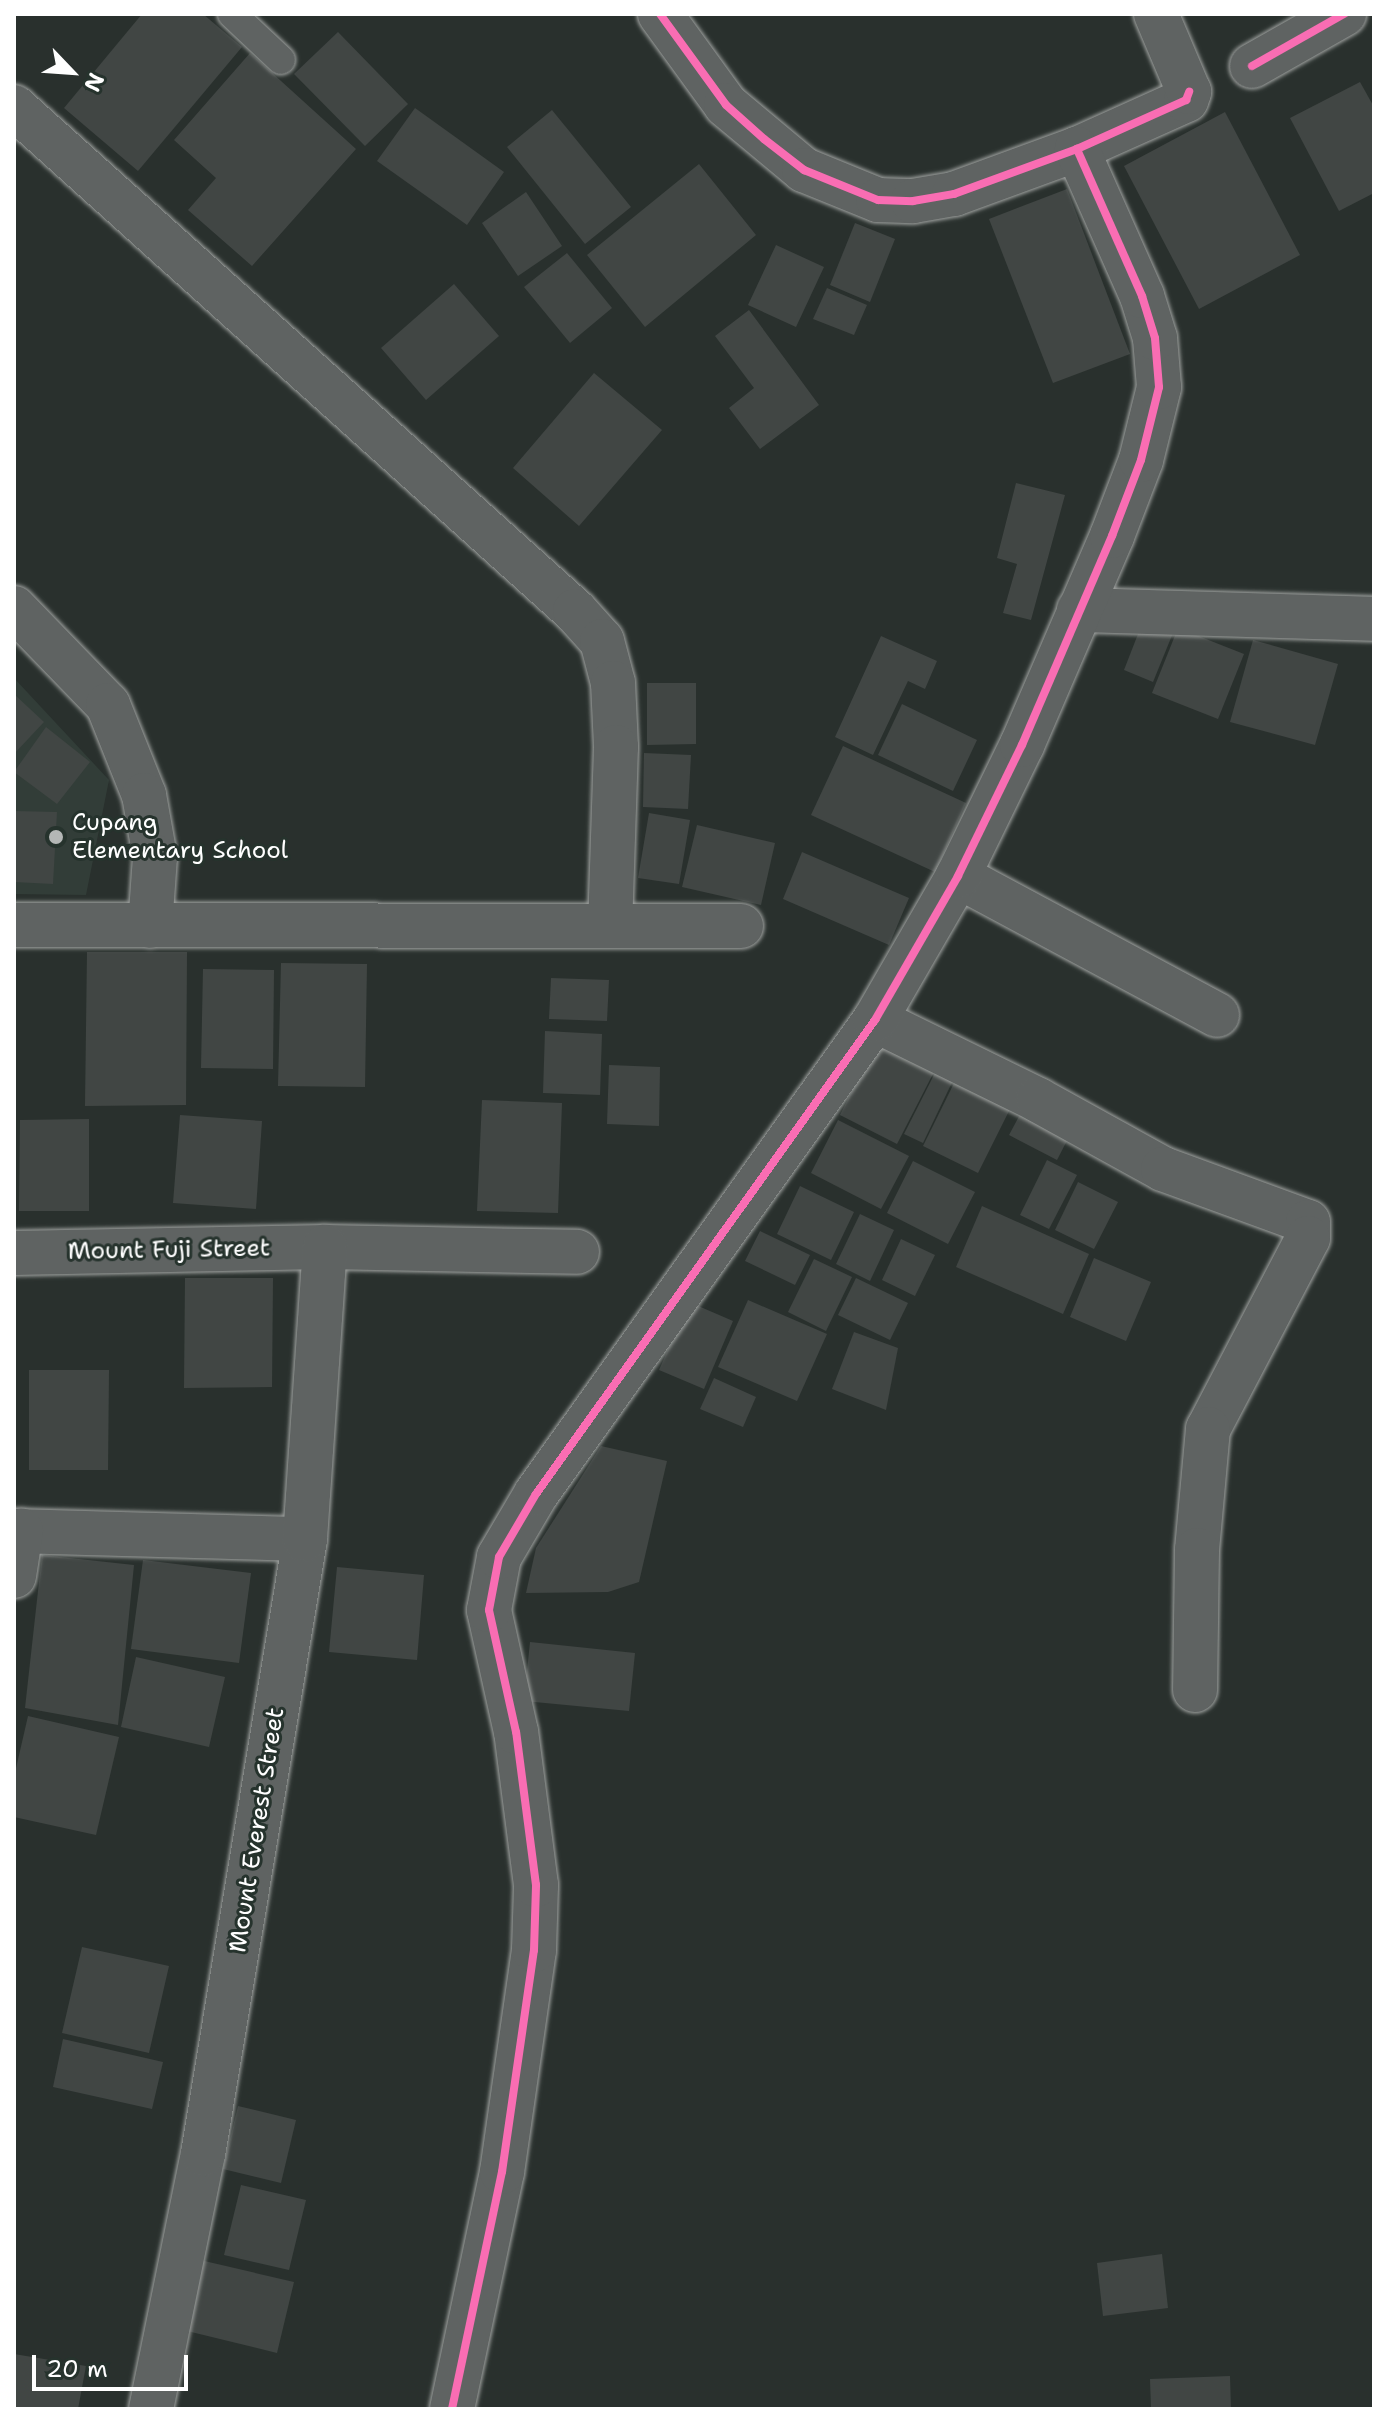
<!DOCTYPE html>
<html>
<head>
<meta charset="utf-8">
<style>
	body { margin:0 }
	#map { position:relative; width:1388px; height:2423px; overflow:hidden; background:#29302d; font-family:"Shantell Sans",sans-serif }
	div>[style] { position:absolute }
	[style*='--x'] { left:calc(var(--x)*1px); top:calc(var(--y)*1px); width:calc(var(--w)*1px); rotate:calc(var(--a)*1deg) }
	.built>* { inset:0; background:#323d38 }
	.building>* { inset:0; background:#414644 }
	.roads { filter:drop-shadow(0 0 2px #9fa2a0) drop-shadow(0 0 2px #9fa2a0) }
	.service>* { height:28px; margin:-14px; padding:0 14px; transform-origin:14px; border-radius:14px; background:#5f6362 }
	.minor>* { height:44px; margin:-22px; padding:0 22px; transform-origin:22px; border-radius:22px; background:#5f6362 }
	.cycleway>* { height:8px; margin:-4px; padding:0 4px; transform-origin:4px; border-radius:4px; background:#f96db3 }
	.dots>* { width:22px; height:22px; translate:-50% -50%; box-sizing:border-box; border:4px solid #26332d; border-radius:50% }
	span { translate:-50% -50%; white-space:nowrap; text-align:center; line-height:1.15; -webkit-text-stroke:6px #26332d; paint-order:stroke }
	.poi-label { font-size:24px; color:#fff }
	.left { translate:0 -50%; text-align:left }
	.street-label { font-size:24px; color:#fff }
	.frame { position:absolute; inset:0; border:16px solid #fff; pointer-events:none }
	.north { position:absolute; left:32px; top:32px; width:80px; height:80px; -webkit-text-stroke:6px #26332d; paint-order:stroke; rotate:115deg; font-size:22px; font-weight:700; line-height:32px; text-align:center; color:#fff }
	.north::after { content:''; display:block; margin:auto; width:28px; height:36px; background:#fff; clip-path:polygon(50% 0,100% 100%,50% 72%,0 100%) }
	.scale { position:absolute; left:32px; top:2355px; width:156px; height:36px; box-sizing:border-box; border:4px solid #fff; border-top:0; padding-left:10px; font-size:24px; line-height:28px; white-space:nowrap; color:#fff; -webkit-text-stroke:6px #26332d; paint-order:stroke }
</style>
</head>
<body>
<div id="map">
	<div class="built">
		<i style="clip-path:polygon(14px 678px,109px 780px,86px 895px,14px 894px)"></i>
	</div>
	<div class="building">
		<i style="clip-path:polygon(142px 14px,203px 14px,242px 47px,138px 171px,64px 108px)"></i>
		<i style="clip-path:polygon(338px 32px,408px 104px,365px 146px,294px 74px)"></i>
		<i style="clip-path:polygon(250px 53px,356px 149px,252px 266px,188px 210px,216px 178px,174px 140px)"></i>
		<i style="clip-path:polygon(1360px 82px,1374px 107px,1374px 193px,1339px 211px,1290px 118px)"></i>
		<i style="clip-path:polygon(415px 108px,504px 172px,467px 225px,377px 161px)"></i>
		<i style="clip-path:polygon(552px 110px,631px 207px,585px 244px,507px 147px)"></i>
		<i style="clip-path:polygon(1225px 112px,1300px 255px,1199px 309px,1124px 166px)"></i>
		<i style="clip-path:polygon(699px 164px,756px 235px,645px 327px,587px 255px)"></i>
		<i style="clip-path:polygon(1067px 189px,1130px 354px,1053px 383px,989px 219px)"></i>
		<i style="clip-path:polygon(526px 192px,562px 246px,518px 276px,482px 223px)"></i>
		<i style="clip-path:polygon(855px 223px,895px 239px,870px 302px,830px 285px)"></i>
		<i style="clip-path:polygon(776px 245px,824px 267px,796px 327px,748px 305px)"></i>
		<i style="clip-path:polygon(567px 253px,612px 308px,570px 343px,524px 287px)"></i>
		<i style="clip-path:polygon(454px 284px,499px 336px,426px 400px,381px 348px)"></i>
		<i style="clip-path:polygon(827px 288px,867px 305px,854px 335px,813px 319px)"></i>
		<i style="clip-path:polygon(749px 310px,819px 405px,760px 449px,729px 408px,754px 388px,715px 336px)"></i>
		<i style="clip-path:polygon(594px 373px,662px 430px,579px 526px,513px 468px)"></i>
		<i style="clip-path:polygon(1016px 483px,1065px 495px,1031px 620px,1003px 613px,1017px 564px,997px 558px)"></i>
		<i style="clip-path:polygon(1145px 616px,1175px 628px,1153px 682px,1124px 670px)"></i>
		<i style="clip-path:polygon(1178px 628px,1244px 654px,1218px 719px,1152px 693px)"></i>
		<i style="clip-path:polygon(881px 636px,937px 661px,925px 689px,908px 681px,873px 755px,835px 737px)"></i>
		<i style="clip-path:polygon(1253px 640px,1338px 664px,1315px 745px,1230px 722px)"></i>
		<i style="clip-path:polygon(647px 683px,696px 683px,696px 744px,647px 745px)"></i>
		<i style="clip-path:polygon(14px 694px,44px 722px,14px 754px)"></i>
		<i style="clip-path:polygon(902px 704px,977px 740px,953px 791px,878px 755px)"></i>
		<i style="clip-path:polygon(46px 727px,90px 762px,57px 804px,14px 772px)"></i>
		<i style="clip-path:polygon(843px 746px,966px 803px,935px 872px,811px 815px)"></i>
		<i style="clip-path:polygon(644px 753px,691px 755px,688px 809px,643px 807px)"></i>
		<i style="clip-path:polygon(14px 811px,57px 812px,53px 884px,14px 882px)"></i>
		<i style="clip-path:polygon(649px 813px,690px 820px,679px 884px,638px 878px)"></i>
		<i style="clip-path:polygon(697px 825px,775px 843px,761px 905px,682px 887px)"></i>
		<i style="clip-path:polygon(802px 852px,909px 898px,889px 945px,783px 899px)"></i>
		<i style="clip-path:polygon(87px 952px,187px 952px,186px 1105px,85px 1106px)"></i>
		<i style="clip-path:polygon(281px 963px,367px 964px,365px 1087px,278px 1086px)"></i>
		<i style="clip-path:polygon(203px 969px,274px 970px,273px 1069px,201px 1068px)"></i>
		<i style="clip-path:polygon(551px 978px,609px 980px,607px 1021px,549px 1019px)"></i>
		<i style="clip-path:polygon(545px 1031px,602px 1034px,600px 1095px,543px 1093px)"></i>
		<i style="clip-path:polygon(879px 1037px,937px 1066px,897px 1144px,840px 1115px)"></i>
		<i style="clip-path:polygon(940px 1063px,957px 1072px,923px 1143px,904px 1134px)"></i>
		<i style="clip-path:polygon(609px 1065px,660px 1067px,659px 1126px,607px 1124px)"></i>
		<i style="clip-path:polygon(957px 1077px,1012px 1105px,978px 1173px,923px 1146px)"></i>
		<i style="clip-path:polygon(482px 1100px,562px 1103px,558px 1213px,477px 1211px)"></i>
		<i style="clip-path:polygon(1025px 1105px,1073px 1129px,1057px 1160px,1009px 1135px)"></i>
		<i style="clip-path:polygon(180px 1115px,262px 1121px,256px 1209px,173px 1203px)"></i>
		<i style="clip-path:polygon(89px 1119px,89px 1211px,19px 1211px,20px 1120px)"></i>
		<i style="clip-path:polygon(838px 1120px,909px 1156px,881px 1209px,811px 1173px)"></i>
		<i style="clip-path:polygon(1047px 1160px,1077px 1175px,1049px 1229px,1020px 1215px)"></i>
		<i style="clip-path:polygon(913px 1161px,975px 1192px,948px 1244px,887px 1213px)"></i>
		<i style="clip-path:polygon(1078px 1182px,1118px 1202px,1094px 1249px,1055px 1230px)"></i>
		<i style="clip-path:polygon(800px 1186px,854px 1212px,831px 1260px,777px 1234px)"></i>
		<i style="clip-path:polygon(982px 1206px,1089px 1254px,1063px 1314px,956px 1267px)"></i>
		<i style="clip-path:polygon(860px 1214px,894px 1230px,870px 1281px,836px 1264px)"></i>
		<i style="clip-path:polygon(760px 1231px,810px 1255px,795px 1285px,745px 1261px)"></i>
		<i style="clip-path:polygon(901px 1239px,935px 1255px,915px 1296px,882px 1280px)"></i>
		<i style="clip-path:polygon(1094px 1258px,1151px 1282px,1126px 1341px,1070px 1317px)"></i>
		<i style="clip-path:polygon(814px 1259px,852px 1277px,826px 1331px,788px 1312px)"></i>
		<i style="clip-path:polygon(185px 1278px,273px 1278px,272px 1387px,184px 1388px)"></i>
		<i style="clip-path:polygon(856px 1278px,908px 1303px,890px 1340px,838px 1315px)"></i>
		<i style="clip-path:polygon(748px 1300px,827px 1334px,797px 1401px,718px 1367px)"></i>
		<i style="clip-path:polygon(689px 1302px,733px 1321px,704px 1389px,659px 1370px)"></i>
		<i style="clip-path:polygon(854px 1332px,898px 1348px,886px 1410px,832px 1389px)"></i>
		<i style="clip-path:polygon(29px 1370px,109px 1370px,108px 1470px,29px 1470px)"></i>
		<i style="clip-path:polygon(714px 1378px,756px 1397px,743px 1427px,700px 1409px)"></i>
		<i style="clip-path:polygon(601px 1446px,667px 1461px,639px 1582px,608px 1592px,526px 1593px,536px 1548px)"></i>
		<i style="clip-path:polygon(42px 1555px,134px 1565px,118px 1725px,25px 1708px)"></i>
		<i style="clip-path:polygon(143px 1560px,251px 1573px,239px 1663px,131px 1649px)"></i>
		<i style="clip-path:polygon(337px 1567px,424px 1575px,417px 1660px,329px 1652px)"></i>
		<i style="clip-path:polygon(530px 1642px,635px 1653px,629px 1711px,524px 1701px)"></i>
		<i style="clip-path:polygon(136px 1657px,225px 1677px,209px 1747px,121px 1727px)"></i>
		<i style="clip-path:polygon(28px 1716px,119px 1737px,96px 1835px,14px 1817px,14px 1777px)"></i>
		<i style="clip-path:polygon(82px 1947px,169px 1966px,149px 2053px,62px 2033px)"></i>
		<i style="clip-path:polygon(63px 2039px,163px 2062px,152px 2109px,53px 2087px)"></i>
		<i style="clip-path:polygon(238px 2106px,296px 2120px,281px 2183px,223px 2169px)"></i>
		<i style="clip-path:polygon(241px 2185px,306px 2200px,289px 2270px,224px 2255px)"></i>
		<i style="clip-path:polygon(1162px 2254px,1168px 2308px,1103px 2316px,1097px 2263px)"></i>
		<i style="clip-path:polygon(200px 2260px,294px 2282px,277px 2353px,183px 2330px)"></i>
		<i style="clip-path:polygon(14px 2354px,86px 2366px,78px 2409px,14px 2409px)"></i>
		<i style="clip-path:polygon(1230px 2376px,1231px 2409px,1151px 2409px,1150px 2379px)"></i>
	</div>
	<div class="roads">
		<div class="service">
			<i style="--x:232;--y:14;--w:67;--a:43.2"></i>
		</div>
		<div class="minor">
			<i style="--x:660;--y:14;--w:112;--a:54"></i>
			<i style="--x:726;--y:105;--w:102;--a:39.8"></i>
			<i style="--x:804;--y:170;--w:80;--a:22.1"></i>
			<i style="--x:878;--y:200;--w:35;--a:2"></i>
			<i style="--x:913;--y:201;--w:42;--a:-9.7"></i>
			<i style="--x:954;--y:194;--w:131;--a:-20.1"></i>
			<i style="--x:1077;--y:149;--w:120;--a:-24.2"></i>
			<i style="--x:1186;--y:100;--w:9;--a:-69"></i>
			<i style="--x:1189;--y:92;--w:85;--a:-112.9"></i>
			<i style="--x:1252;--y:66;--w:106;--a:-29.5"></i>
			<i style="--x:14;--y:107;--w:754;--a:41.94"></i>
			<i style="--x:575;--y:611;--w:40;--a:48"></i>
			<i style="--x:602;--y:641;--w:43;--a:75.3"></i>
			<i style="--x:613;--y:683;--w:64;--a:87.3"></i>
			<i style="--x:616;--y:747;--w:177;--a:91.9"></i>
			<i style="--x:14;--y:608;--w:135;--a:45.9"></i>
			<i style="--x:108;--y:705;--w:97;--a:68.2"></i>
			<i style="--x:144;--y:795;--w:63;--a:79.9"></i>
			<i style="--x:155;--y:857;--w:69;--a:94.1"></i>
			<i style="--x:1079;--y:610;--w:295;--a:1.7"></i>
			<i style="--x:958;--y:876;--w:294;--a:28.2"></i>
			<i style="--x:14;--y:925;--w:727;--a:0.08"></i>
			<i style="--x:875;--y:1020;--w:182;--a:26.1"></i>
			<i style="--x:1038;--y:1100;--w:143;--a:28.9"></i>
			<i style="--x:1163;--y:1169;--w:154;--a:20.1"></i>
			<i style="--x:1308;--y:1222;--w:16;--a:90"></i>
			<i style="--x:1308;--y:1238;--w:216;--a:117.6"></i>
			<i style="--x:1208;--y:1429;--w:121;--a:95.2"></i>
			<i style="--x:1197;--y:1550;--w:140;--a:90.8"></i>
			<i style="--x:14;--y:1253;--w:311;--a:-1.1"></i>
			<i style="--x:325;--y:1247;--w:252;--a:1.1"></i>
			<i style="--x:14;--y:1531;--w:291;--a:1.6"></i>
			<i style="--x:14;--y:1576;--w:46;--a:-81.2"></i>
			<i style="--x:151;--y:2409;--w:260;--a:-78.5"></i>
			<i style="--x:203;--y:2154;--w:623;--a:-80.58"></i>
			<i style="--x:305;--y:1539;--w:293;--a:-86.1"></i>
			<i style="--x:452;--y:2409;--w:242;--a:-78.1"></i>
			<i style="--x:502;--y:2172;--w:224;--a:-81.8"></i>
			<i style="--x:534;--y:1950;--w:65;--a:-88.2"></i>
			<i style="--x:536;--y:1885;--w:154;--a:-97.4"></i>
			<i style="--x:516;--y:1732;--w:125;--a:-102.5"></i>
			<i style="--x:489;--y:1610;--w:54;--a:-79.3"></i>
			<i style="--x:499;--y:1557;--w:73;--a:-59.6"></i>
			<i style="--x:536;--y:1494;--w:583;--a:-54.43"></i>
			<i style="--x:875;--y:1020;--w:166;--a:-60"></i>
			<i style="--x:958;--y:876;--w:146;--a:-64"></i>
			<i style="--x:1022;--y:745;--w:228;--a:-66.7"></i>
			<i style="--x:1112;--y:536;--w:81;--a:-69.1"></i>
			<i style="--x:1141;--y:460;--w:75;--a:-76.1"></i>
			<i style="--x:1159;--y:387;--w:49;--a:-94.7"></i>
			<i style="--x:1155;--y:338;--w:44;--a:-107.2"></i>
			<i style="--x:1142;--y:296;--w:161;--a:-113.9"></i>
		</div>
	</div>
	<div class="cycleway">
		<i style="--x:660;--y:14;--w:112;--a:54"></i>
		<i style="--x:726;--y:105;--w:51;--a:41.8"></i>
		<i style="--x:764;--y:139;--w:51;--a:37.8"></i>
		<i style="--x:804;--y:170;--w:80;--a:22.1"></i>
		<i style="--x:878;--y:200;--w:35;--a:2"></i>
		<i style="--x:913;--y:201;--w:42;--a:-9.7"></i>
		<i style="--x:954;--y:194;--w:131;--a:-20.1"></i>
		<i style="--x:1077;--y:149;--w:120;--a:-24.2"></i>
		<i style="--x:1186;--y:100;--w:9;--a:-69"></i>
		<i style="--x:1252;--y:66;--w:106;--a:-29.5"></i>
		<i style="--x:452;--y:2409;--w:242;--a:-78.1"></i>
		<i style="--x:502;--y:2172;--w:224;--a:-81.8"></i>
		<i style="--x:534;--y:1950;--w:65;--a:-88.2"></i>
		<i style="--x:536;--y:1885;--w:154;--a:-97.4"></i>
		<i style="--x:516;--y:1732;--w:125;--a:-102.5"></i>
		<i style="--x:489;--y:1610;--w:54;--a:-79.3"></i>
		<i style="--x:499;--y:1557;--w:73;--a:-59.6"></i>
		<i style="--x:536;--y:1494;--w:583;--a:-54.43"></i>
		<i style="--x:875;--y:1020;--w:166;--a:-60"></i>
		<i style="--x:958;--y:876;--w:146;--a:-64"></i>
		<i style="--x:1022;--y:745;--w:228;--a:-66.7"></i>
		<i style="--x:1112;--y:536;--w:81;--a:-69.1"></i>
		<i style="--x:1141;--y:460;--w:75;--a:-76.1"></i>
		<i style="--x:1159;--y:387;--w:49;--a:-94.7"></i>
		<i style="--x:1155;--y:338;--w:44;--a:-107.2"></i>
		<i style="--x:1142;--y:296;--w:161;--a:-113.9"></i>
	</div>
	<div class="dots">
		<i style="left:56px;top:837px;background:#b4b7b6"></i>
	</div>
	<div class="poi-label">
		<span class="left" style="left:72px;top:837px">Cupang<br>Elementary School</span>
	</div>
	<div class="street-label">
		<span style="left:169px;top:1250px;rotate:-1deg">Mount Fuji Street</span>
		<span style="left:257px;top:1830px;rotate:-81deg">Mount Everest Street</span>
	</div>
	<div class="frame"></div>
	<div class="north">N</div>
	<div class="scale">20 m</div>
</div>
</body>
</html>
